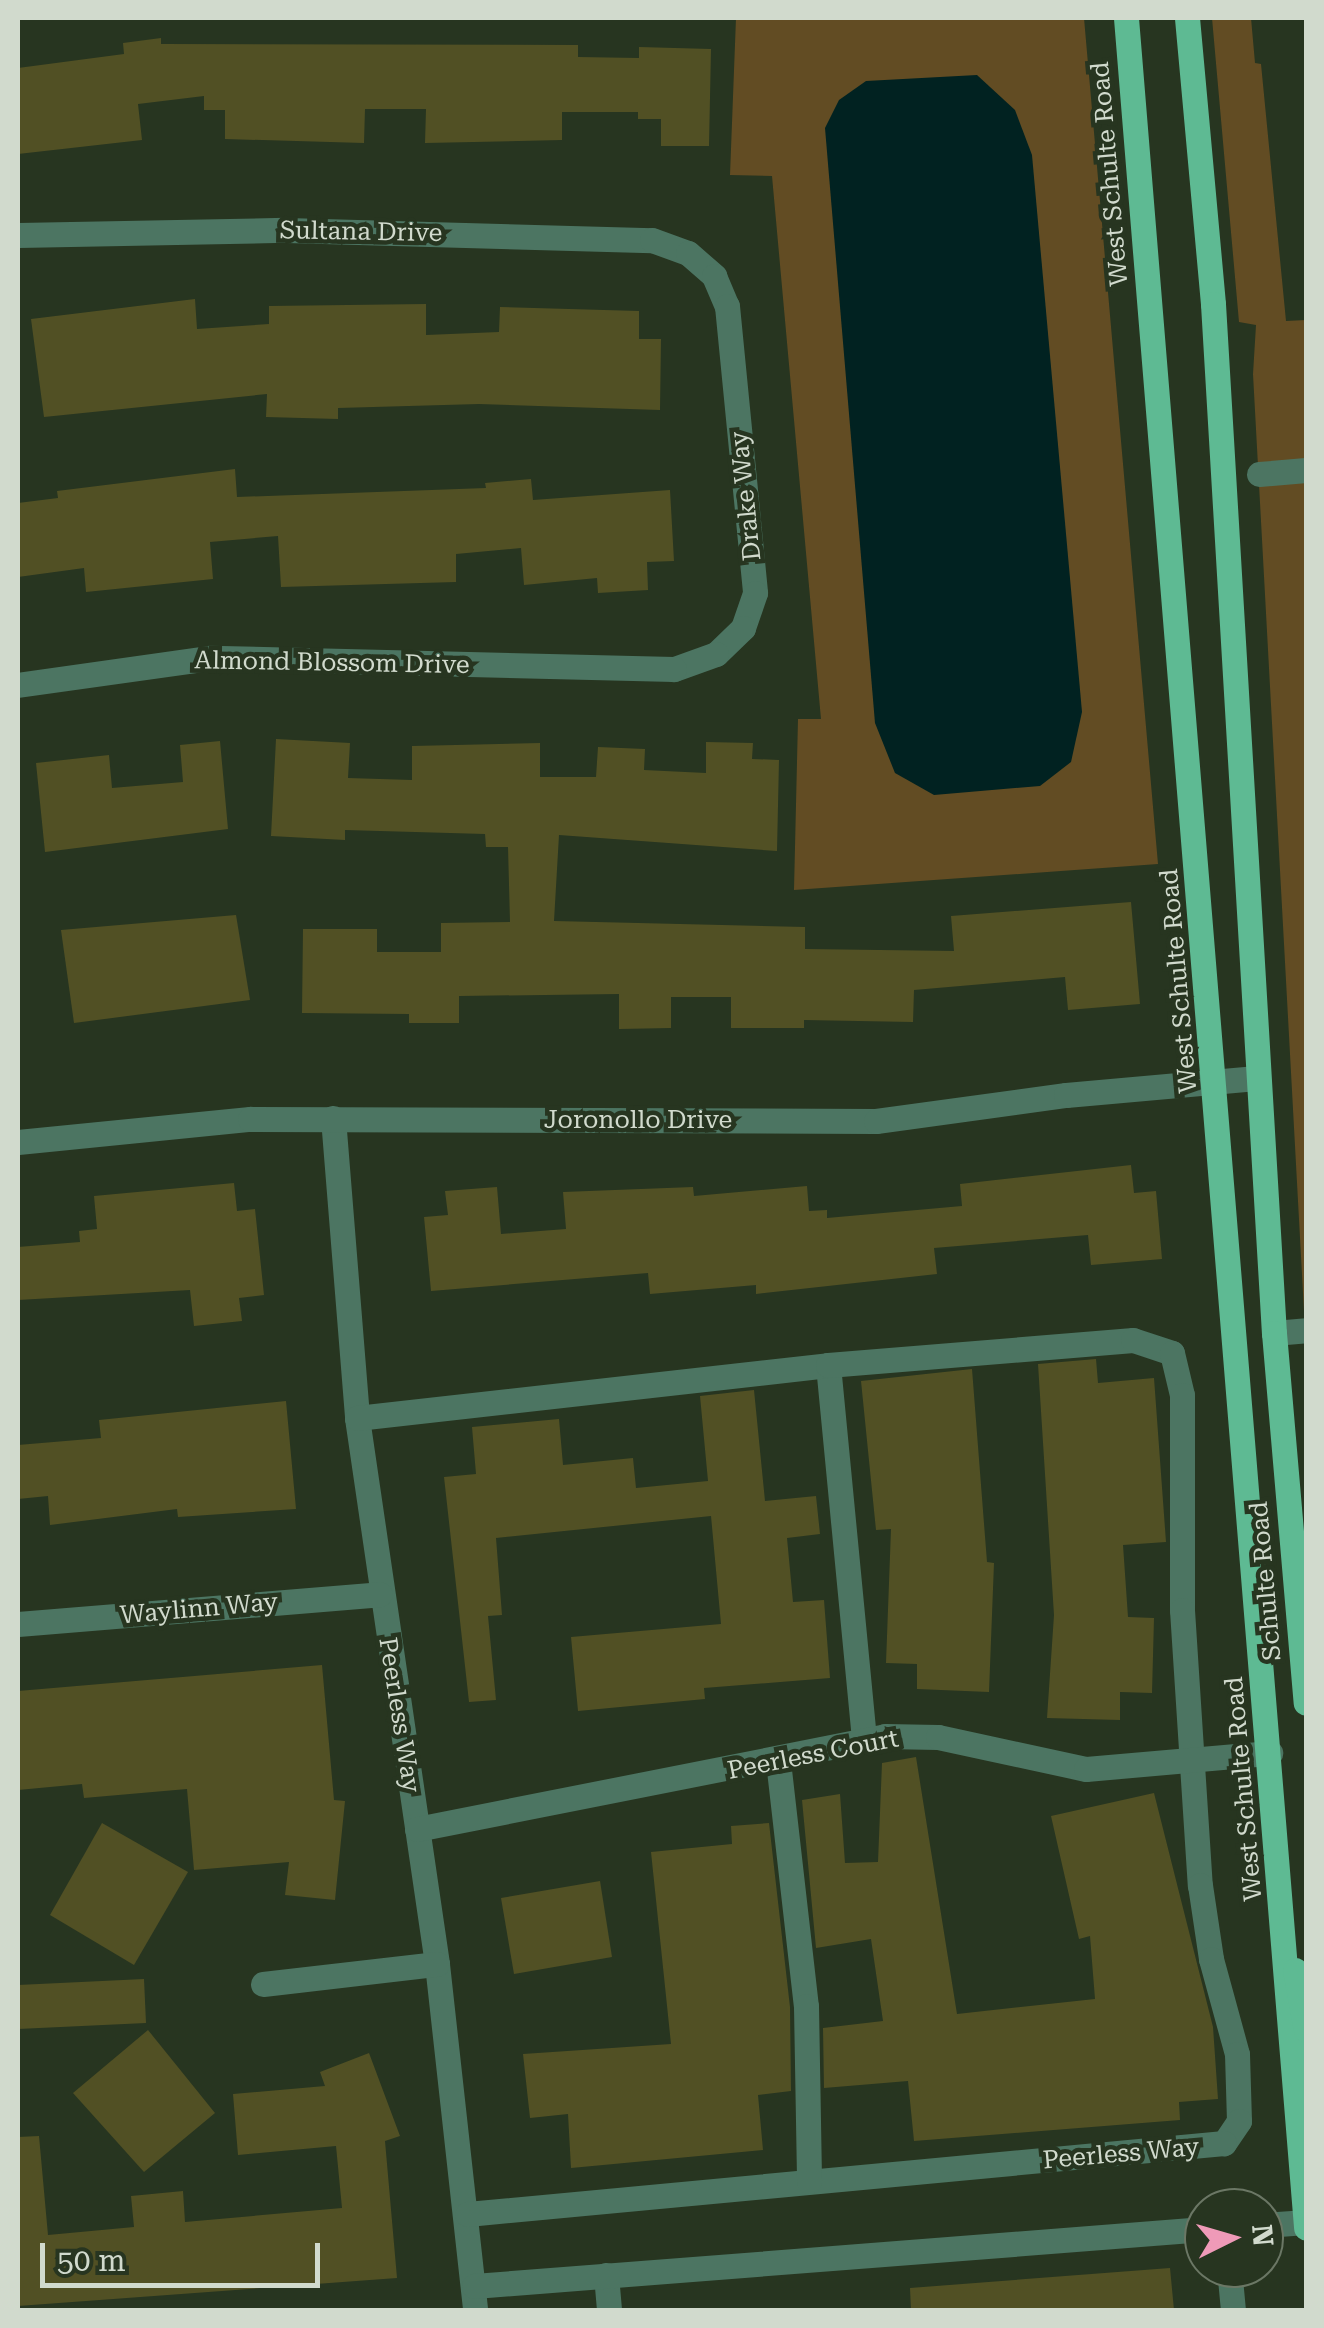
<!DOCTYPE html>
<html>
<head>
<meta charset="utf-8">
<style>
	body { margin:0 }
	#map { position:relative; width:1324px; height:2328px; overflow:hidden; background:#273520; font-family:"Roboto Serif",serif }
	div>[style] { position:absolute }
	[style*='--x'] { left:calc(var(--x)*1px); top:calc(var(--y)*1px); width:calc(var(--w)*1px); rotate:calc(var(--a)*1deg) }
	.green>* { inset:0; background:#624c23 }
	.water>* { inset:0; background:#012221 }
	.building>* { inset:0; background:#515024 }
	.minor>* { height:25px; margin:-12.5px; padding:0 12.5px; transform-origin:12.5px; border-radius:12.5px; background:#4c7562 }
	.major>* { height:25px; margin:-12.5px; padding:0 12.5px; transform-origin:12.5px; border-radius:12.5px; background:#5eba93 }
	span { translate:-50% -50%; white-space:nowrap; text-align:center; line-height:1.15; -webkit-text-stroke:9px #273520; paint-order:stroke }
	.street-label { font-size:25px; color:#d1dacd }
	.frame { position:absolute; inset:0; border:20px solid #d1dacd; pointer-events:none }
	.north { position:absolute; left:1184px; top:2188px; width:100px; height:100px; box-sizing:border-box; background:#273520; border:2px solid #6b7765; border-radius:50%; rotate:85deg; font-size:28px; font-weight:700; line-height:40px; text-align:center; color:#d1dacd }
	.north::after { content:''; display:block; margin:auto; width:35px; height:45px; background:#ef9ab8; clip-path:polygon(50% 0,100% 100%,50% 72%,0 100%) }
	.scale { position:absolute; left:40px; top:2243px; width:280px; height:45px; box-sizing:border-box; border:5px solid #d1dacd; border-top:0; padding-left:12px; font-size:30px; line-height:35px; white-space:nowrap; color:#d1dacd; -webkit-text-stroke:8px #273520; paint-order:stroke }
</style>
</head>
<body>
<div id="map">
	<div class="green">
		<i style="clip-path:polygon(736px 18px,1084px 18px,1158px 864px,794px 890px,798px 719px,821px 719px,772px 176px,730px 175px)"></i>
		<i style="clip-path:polygon(1212px 18px,1251px 18px,1255px 63px,1261px 64px,1286px 321px,1306px 320px,1306px 1348px,1253px 374px,1256px 325px,1239px 322px)"></i>
	</div>
	<div class="water">
		<i style="clip-path:polygon(977px 75px,1015px 110px,1032px 155px,1082px 712px,1071px 762px,1040px 786px,934px 795px,895px 773px,875px 723px,825px 128px,839px 100px,866px 81px)"></i>
	</div>
	<div class="building">
		<i style="clip-path:polygon(161px 38px,161px 44px,578px 45px,578px 57px,639px 58px,639px 47px,711px 49px,709px 146px,661px 146px,661px 119px,638px 119px,638px 112px,562px 112px,562px 140px,425px 143px,426px 109px,365px 109px,364px 143px,225px 139px,225px 110px,204px 110px,204px 96px,138px 104px,142px 140px,18px 154px,18px 68px,124px 54px,123px 43px)"></i>
		<i style="clip-path:polygon(195px 299px,197px 329px,269px 324px,269px 306px,426px 304px,426px 335px,499px 332px,500px 307px,639px 311px,639px 339px,661px 339px,660px 410px,479px 404px,338px 408px,338px 419px,266px 417px,267px 394px,44px 417px,31px 319px)"></i>
		<i style="clip-path:polygon(235px 469px,237px 497px,486px 488px,485px 483px,531px 479px,533px 500px,670px 490px,674px 561px,647px 562px,648px 590px,598px 593px,597px 578px,524px 585px,521px 548px,456px 554px,456px 582px,281px 587px,278px 536px,210px 542px,213px 579px,86px 592px,84px 568px,18px 577px,18px 503px,58px 498px,57px 491px)"></i>
		<i style="clip-path:polygon(276px 739px,350px 743px,348px 778px,412px 780px,412px 746px,540px 743px,540px 777px,596px 777px,598px 747px,645px 749px,644px 770px,706px 773px,706px 742px,753px 743px,752px 759px,779px 760px,777px 851px,559px 835px,554px 921px,805px 927px,805px 949px,954px 951px,951px 916px,1131px 902px,1140px 1004px,1068px 1010px,1065px 977px,914px 990px,913px 1022px,804px 1020px,804px 1028px,731px 1028px,731px 997px,671px 997px,671px 1028px,619px 1029px,619px 994px,459px 996px,459px 1023px,409px 1023px,409px 1014px,302px 1013px,303px 929px,377px 929px,377px 952px,441px 952px,441px 923px,510px 922px,508px 847px,486px 847px,485px 834px,345px 830px,345px 840px,271px 836px)"></i>
		<i style="clip-path:polygon(220px 741px,228px 829px,45px 852px,36px 763px,109px 755px,112px 788px,183px 782px,180px 745px)"></i>
		<i style="clip-path:polygon(236px 915px,250px 1000px,74px 1023px,61px 930px)"></i>
		<i style="clip-path:polygon(1131px 1165px,1134px 1193px,1156px 1191px,1162px 1259px,1091px 1265px,1088px 1235px,934px 1248px,937px 1274px,756px 1294px,756px 1285px,650px 1294px,648px 1273px,431px 1291px,424px 1217px,448px 1215px,445px 1191px,497px 1187px,501px 1234px,566px 1229px,563px 1192px,693px 1187px,694px 1196px,807px 1186px,809px 1211px,827px 1210px,827px 1218px,962px 1206px,960px 1184px)"></i>
		<i style="clip-path:polygon(234px 1183px,237px 1211px,255px 1209px,264px 1295px,239px 1298px,242px 1321px,194px 1326px,190px 1290px,18px 1300px,18px 1247px,80px 1242px,79px 1231px,97px 1229px,94px 1196px)"></i>
		<i style="clip-path:polygon(1096px 1359px,1098px 1383px,1154px 1378px,1166px 1542px,1123px 1545px,1128px 1617px,1154px 1618px,1152px 1693px,1120px 1692px,1120px 1720px,1047px 1718px,1054px 1615px,1038px 1364px)"></i>
		<i style="clip-path:polygon(972px 1369px,987px 1562px,994px 1563px,989px 1692px,917px 1689px,917px 1664px,886px 1663px,891px 1529px,876px 1530px,861px 1381px)"></i>
		<i style="clip-path:polygon(754px 1390px,765px 1501px,816px 1496px,820px 1534px,787px 1538px,793px 1602px,824px 1600px,830px 1678px,704px 1688px,705px 1699px,578px 1711px,571px 1637px,721px 1624px,711px 1516px,496px 1538px,502px 1615px,488px 1616px,496px 1700px,469px 1702px,444px 1477px,476px 1474px,472px 1427px,559px 1419px,563px 1465px,633px 1458px,636px 1488px,708px 1481px,700px 1396px)"></i>
		<i style="clip-path:polygon(286px 1401px,296px 1509px,178px 1517px,177px 1509px,50px 1525px,48px 1496px,18px 1499px,18px 1445px,101px 1438px,99px 1420px)"></i>
		<i style="clip-path:polygon(322px 1665px,334px 1800px,345px 1801px,335px 1900px,285px 1895px,289px 1862px,194px 1870px,187px 1789px,84px 1798px,82px 1784px,18px 1790px,18px 1691px)"></i>
		<i style="clip-path:polygon(916px 1757px,957px 2014px,1095px 1999px,1090px 1936px,1079px 1939px,1051px 1816px,1154px 1793px,1213px 2027px,1218px 2099px,1179px 2102px,1180px 2120px,914px 2141px,908px 2081px,824px 2088px,823px 2028px,883px 2021px,871px 1939px,816px 1948px,802px 1800px,840px 1794px,845px 1863px,878px 1862px,882px 1763px)"></i>
		<i style="clip-path:polygon(102px 1823px,188px 1872px,134px 1965px,50px 1915px)"></i>
		<i style="clip-path:polygon(769px 1823px,790px 2007px,791px 2091px,758px 2095px,763px 2150px,571px 2168px,568px 2114px,530px 2118px,523px 2054px,671px 2044px,651px 1852px,732px 1844px,731px 1826px)"></i>
		<i style="clip-path:polygon(600px 1881px,612px 1957px,514px 1974px,501px 1898px)"></i>
		<i style="clip-path:polygon(144px 1979px,146px 2023px,18px 2029px,18px 1985px)"></i>
		<i style="clip-path:polygon(148px 2030px,215px 2113px,144px 2172px,73px 2093px)"></i>
		<i style="clip-path:polygon(369px 2053px,400px 2136px,385px 2141px,397px 2278px,18px 2306px,18px 2137px,39px 2136px,48px 2235px,134px 2227px,131px 2196px,183px 2191px,185px 2222px,342px 2208px,336px 2146px,238px 2155px,233px 2094px,325px 2086px,320px 2072px)"></i>
		<i style="clip-path:polygon(1170px 2268px,1174px 2310px,911px 2310px,910px 2288px)"></i>
	</div>
	<div class="minor">
		<i style="--x:18;--y:235;--w:268;--a:-1.1"></i>
		<i style="--x:286;--y:230;--w:366;--a:1.6"></i>
		<i style="--x:652;--y:240;--w:38;--a:20"></i>
		<i style="--x:688;--y:253;--w:35;--a:41"></i>
		<i style="--x:714;--y:276;--w:33;--a:67"></i>
		<i style="--x:727;--y:306;--w:288;--a:84.4"></i>
		<i style="--x:755;--y:593;--w:37;--a:109"></i>
		<i style="--x:743;--y:628;--w:37;--a:136"></i>
		<i style="--x:716;--y:654;--w:45;--a:160.3"></i>
		<i style="--x:674;--y:669;--w:465;--a:-178.6"></i>
		<i style="--x:209;--y:658;--w:193;--a:172"></i>
		<i style="--x:1259;--y:474;--w:47;--a:-4.9"></i>
		<i style="--x:333;--y:1118;--w:301;--a:85.4"></i>
		<i style="--x:357;--y:1418;--w:552;--a:81.66"></i>
		<i style="--x:437;--y:1964;--w:348;--a:83.7"></i>
		<i style="--x:18;--y:1142;--w:233;--a:-5.7"></i>
		<i style="--x:250;--y:1119;--w:626;--a:0.18"></i>
		<i style="--x:876;--y:1121;--w:192;--a:-7.8"></i>
		<i style="--x:1066;--y:1095;--w:191;--a:-5.1"></i>
		<i style="--x:1274;--y:1333;--w:32;--a:-5"></i>
		<i style="--x:828;--y:1365;--w:377;--a:84.5"></i>
		<i style="--x:357;--y:1418;--w:474;--a:-6.4"></i>
		<i style="--x:828;--y:1365;--w:306;--a:-4.7"></i>
		<i style="--x:1133;--y:1340;--w:41;--a:18.4"></i>
		<i style="--x:1172;--y:1353;--w:43;--a:76.6"></i>
		<i style="--x:1182;--y:1395;--w:215;--a:90"></i>
		<i style="--x:1182;--y:1610;--w:276;--a:86.3"></i>
		<i style="--x:1200;--y:1885;--w:75;--a:81.5"></i>
		<i style="--x:1211;--y:1959;--w:98;--a:74.7"></i>
		<i style="--x:1237;--y:2054;--w:67;--a:88.3"></i>
		<i style="--x:1239;--y:2121;--w:27;--a:124"></i>
		<i style="--x:1224;--y:2143;--w:760;--a:174.64"></i>
		<i style="--x:18;--y:1624;--w:363;--a:-4.7"></i>
		<i style="--x:778;--y:1761;--w:247;--a:83.5"></i>
		<i style="--x:806;--y:2006;--w:175;--a:89"></i>
		<i style="--x:417;--y:1829;--w:477;--a:-11.2"></i>
		<i style="--x:885;--y:1736;--w:53;--a:1.1"></i>
		<i style="--x:938;--y:1737;--w:151;--a:12.2"></i>
		<i style="--x:1086;--y:1769;--w:185;--a:-5"></i>
		<i style="--x:263;--y:1984;--w:175;--a:-6.6"></i>
		<i style="--x:1264;--y:2225;--w:42;--a:-4.1"></i>
		<i style="--x:1229;--y:2268;--w:42;--a:84.6"></i>
		<i style="--x:606;--y:2275;--w:35;--a:85"></i>
		<i style="--x:474;--y:2286;--w:732;--a:-4.46"></i>
	</div>
	<div class="major">
		<i style="--x:1126;--y:18;--w:2217;--a:85.34"></i>
		<i style="--x:1187;--y:18;--w:287;--a:84.8"></i>
		<i style="--x:1213;--y:304;--w:1031;--a:86.61"></i>
		<i style="--x:1274;--y:1333;--w:371;--a:85.1"></i>
		<i style="--x:1295;--y:1970;--w:61;--a:79.6"></i>
	</div>
	<div class="street-label">
		<span style="left:1110px;top:174px;rotate:-95deg">West Schulte Road</span>
		<span style="left:361px;top:232px;rotate:1deg">Sultana Drive</span>
		<span style="left:746px;top:496px;rotate:-96deg">Drake Way</span>
		<span style="left:332px;top:663px;rotate:1deg">Almond Blossom Drive</span>
		<span style="left:1179px;top:981px;rotate:-95deg">West Schulte Road</span>
		<span style="left:638px;top:1120px">Joronollo Drive</span>
		<span style="left:1266px;top:1581px;rotate:-95deg">Schulte Road</span>
		<span style="left:199px;top:1609px;rotate:-5deg">Waylinn Way</span>
		<span style="left:399px;top:1715px;rotate:81deg">Peerless Way</span>
		<span style="left:813px;top:1755px;rotate:-11deg">Peerless Court</span>
		<span style="left:1244px;top:1789px;rotate:-95deg">West Schulte Road</span>
		<span style="left:1121px;top:2154px;rotate:-5deg">Peerless Way</span>
	</div>
	<div class="frame"></div>
	<div class="north">N</div>
	<div class="scale">50 m</div>
</div>
</body>
</html>
